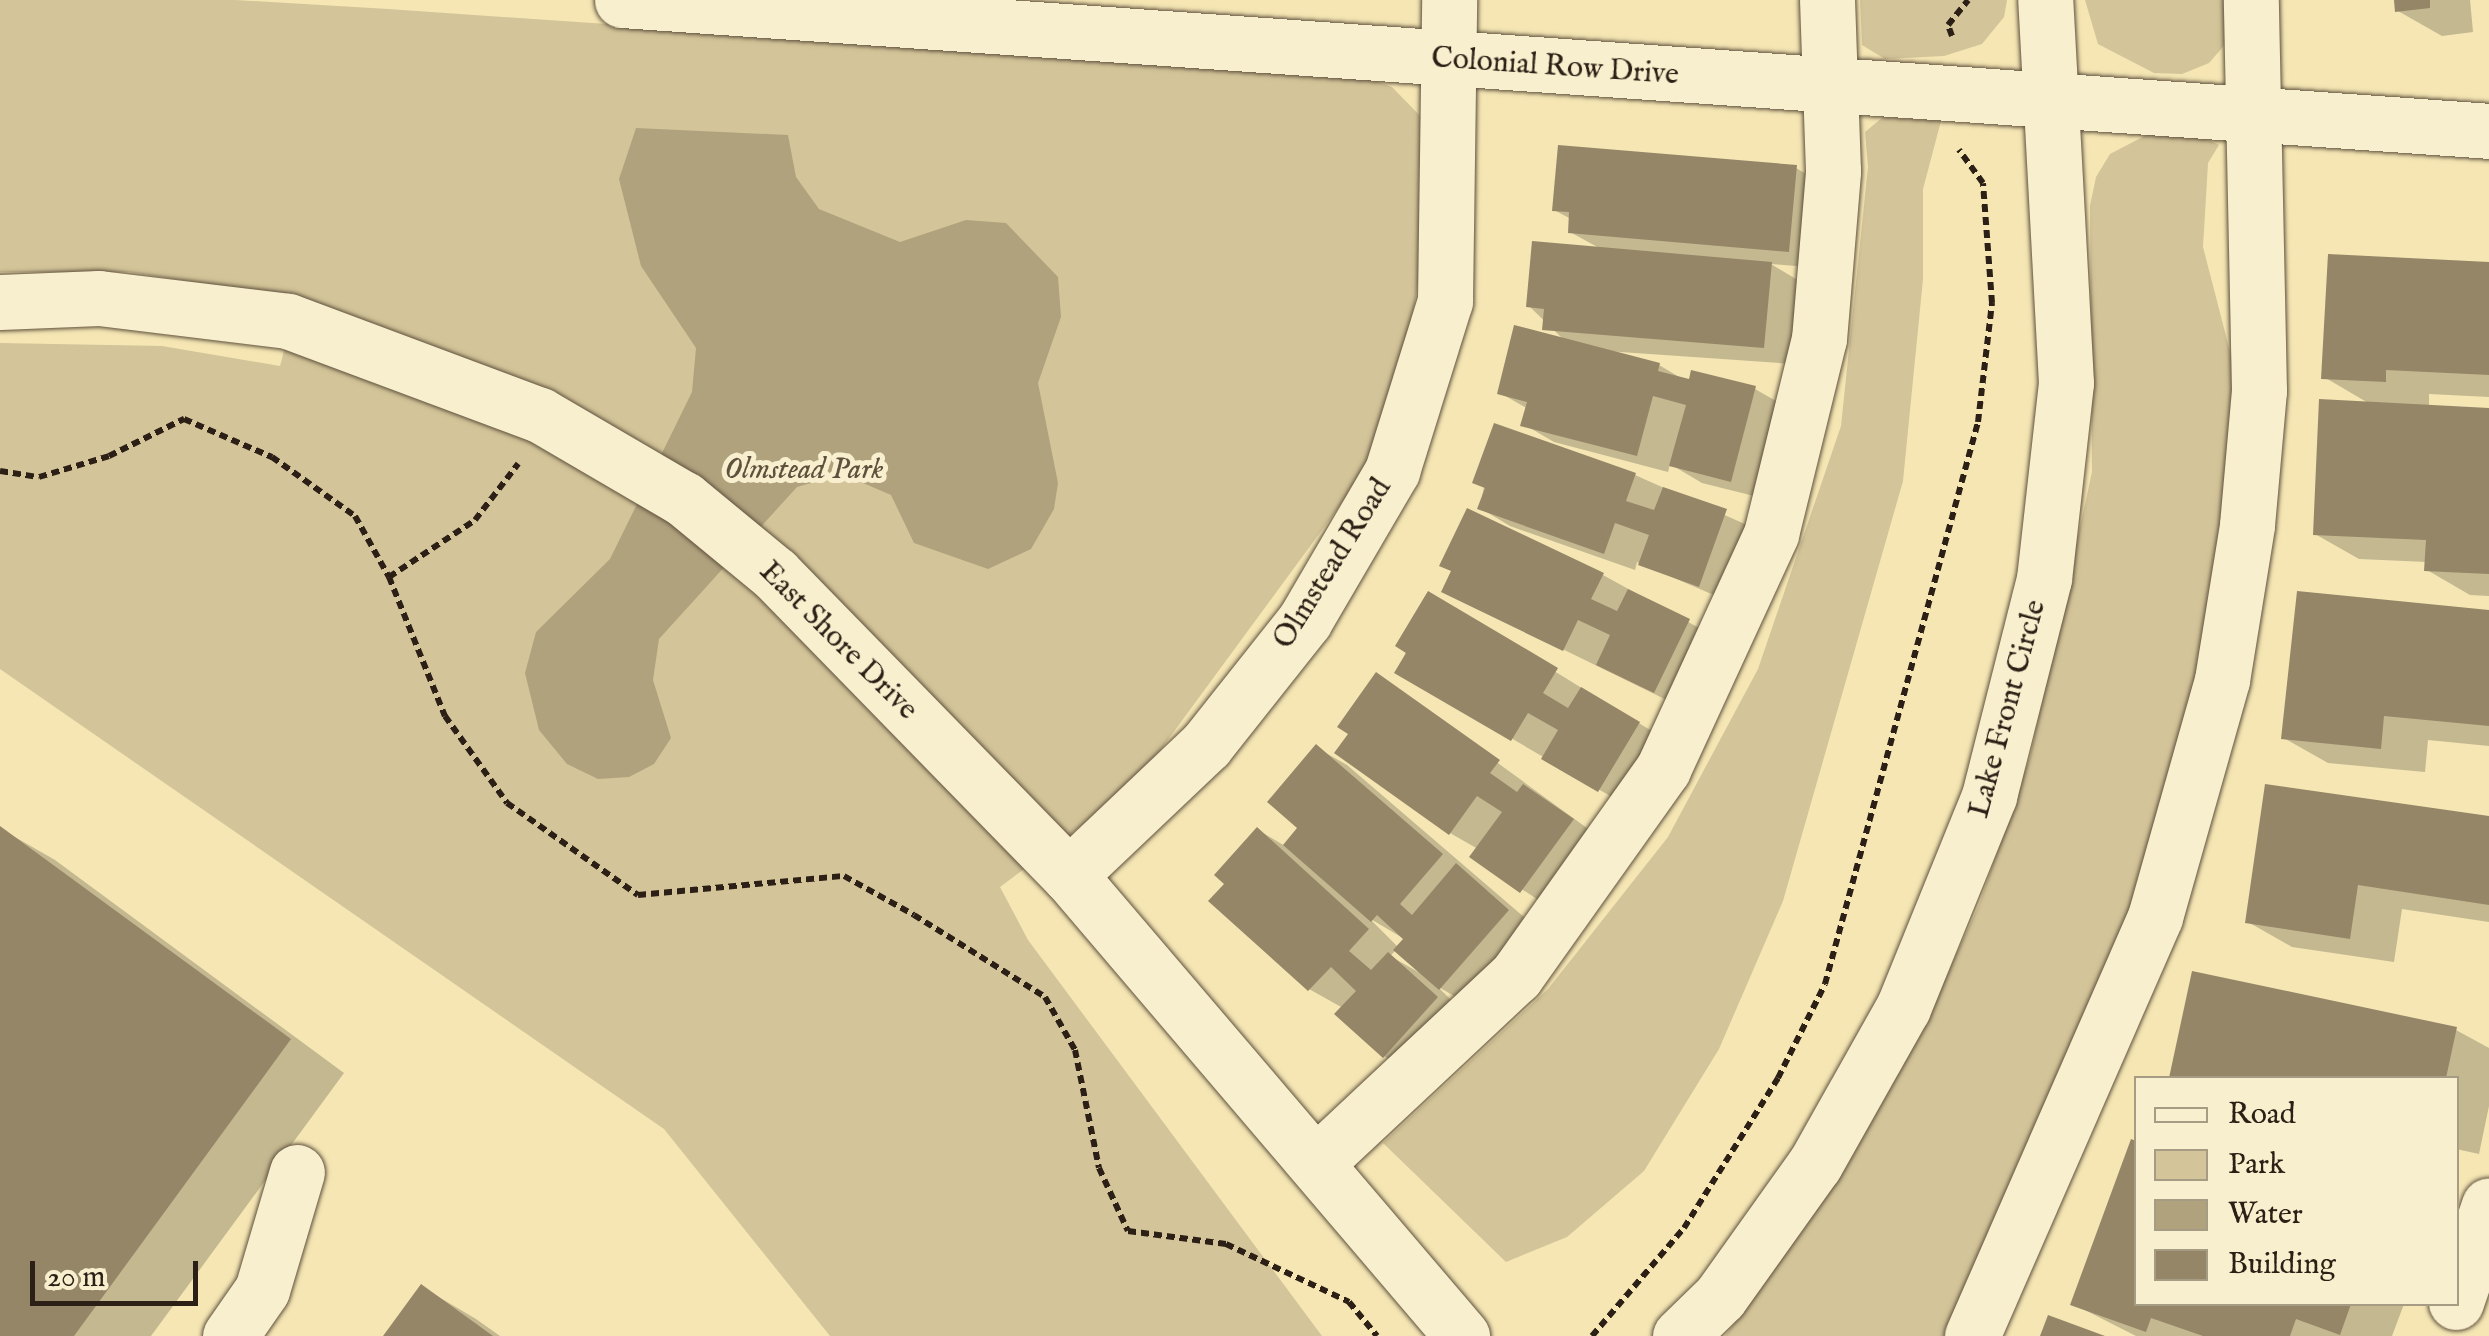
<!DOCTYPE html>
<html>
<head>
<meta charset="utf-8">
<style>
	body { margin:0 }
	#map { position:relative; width:2489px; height:1336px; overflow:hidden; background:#f5e6b4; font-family:"IM FELL English",serif }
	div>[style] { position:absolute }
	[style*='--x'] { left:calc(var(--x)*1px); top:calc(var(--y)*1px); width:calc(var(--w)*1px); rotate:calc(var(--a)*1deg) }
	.green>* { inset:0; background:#d3c499 }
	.water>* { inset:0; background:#b1a27e }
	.shadow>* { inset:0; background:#0003 }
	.building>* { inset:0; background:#958668 }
	.path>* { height:6px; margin-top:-3px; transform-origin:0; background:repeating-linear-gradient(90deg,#2c1f15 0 8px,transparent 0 13px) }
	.roads { filter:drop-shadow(0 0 2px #5e513d) drop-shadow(0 0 2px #5e513d) }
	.minor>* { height:55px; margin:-27.5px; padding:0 27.5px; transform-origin:27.5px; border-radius:27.5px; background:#f8efce }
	span { translate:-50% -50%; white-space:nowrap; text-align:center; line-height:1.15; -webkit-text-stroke:10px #f8efce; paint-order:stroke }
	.street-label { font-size:30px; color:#2c1f15 }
	.park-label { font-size:30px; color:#5e513d; font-style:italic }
	.legend { position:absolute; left:2134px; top:1076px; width:325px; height:230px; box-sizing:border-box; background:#f8efce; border:2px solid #a69c84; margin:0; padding:12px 18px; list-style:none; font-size:30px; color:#2c1f15 }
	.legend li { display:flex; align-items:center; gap:20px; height:50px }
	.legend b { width:50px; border:2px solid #a69c84 }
	.scale { position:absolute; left:30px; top:1261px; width:168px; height:45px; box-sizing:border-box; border:5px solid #2c1f15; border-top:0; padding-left:12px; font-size:30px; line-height:35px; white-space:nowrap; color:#2c1f15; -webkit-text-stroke:8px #f8efce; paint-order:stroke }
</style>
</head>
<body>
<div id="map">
	<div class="green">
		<i style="clip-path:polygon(0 0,235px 0,388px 9px,1363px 76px,1392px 87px,1428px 124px,1434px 184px,1407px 350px,1369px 466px,1134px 786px,1000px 887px,1028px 940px,1322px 1336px,830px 1336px,664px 1129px,0 669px,0 343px,162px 346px,280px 366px,298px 298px,129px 272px,0 272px)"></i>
		<i style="clip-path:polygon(1860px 0,2007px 0,2004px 17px,1982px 44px,1944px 56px,1885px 59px,1862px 45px)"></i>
		<i style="clip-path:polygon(2085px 0,2233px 0,2234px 34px,2209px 63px,2182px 74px,2154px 73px,2098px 44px)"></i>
		<i style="clip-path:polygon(1883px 117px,1941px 121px,1923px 189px,1923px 279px,1903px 481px,1783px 901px,1719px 1049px,1644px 1171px,1567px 1237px,1506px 1262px,1383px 1143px,1548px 989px,1668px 837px,1758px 669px,1841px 426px,1868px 167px,1865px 132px)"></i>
		<i style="clip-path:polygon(2158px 129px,2189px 131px,2219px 145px,2208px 163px,2203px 247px,2240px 390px,2190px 745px,2132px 926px,1947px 1336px,1725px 1336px,1826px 1196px,1916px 1042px,1979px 905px,2030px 757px,2092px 472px,2090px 206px,2096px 177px,2110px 154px)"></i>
	</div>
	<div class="water">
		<i style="clip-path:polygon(636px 128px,788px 135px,796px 177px,819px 209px,900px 242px,966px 220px,1006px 223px,1058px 277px,1061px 317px,1038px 383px,1058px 483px,1054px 509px,1031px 549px,988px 569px,914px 543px,891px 495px,842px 474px,797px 487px,659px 639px,653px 680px,671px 738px,654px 764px,629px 777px,598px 779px,567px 764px,539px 730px,525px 673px,536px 632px,610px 559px,692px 392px,696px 348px,641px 266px,619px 179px)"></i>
	</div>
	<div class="shadow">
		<i style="clip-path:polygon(2396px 0,2470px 0,2473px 32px,2442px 36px,2398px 11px)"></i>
		<i style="clip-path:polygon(1796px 168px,1827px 186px,1819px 268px,1771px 264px,1801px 282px,1794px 364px,1606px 351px,1659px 365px,1686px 381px,1755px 389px,1785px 406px,1762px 498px,1702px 483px,1670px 464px,1668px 472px,1554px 442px,1523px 424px,1528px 409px,1500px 393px,1562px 338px,1529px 306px,1601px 249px,1570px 232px,1571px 219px,1554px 210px)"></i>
		<i style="clip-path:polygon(2489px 265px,2489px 397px,2429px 394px,2429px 407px,2489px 410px,2489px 596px,2470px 595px,2427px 570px,2427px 562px,2359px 559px,2315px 534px,2370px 404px,2324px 377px)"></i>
		<i style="clip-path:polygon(1495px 426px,1635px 475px,1756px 529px,1730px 602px,1637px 562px,1635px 570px,1510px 526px,1480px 508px)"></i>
		<i style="clip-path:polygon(1603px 575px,1719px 639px,1685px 709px,1444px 591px)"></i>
		<i style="clip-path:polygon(1429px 594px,1668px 741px,1629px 807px,1398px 672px)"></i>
		<i style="clip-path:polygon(2489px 613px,2489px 746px,2428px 740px,2425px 772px,2328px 763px,2284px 738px)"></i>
		<i style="clip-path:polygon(1377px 675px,1602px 839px,1552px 909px,1473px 857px,1478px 849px,1450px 833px,1351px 734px)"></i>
		<i style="clip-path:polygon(evenodd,1317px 748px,1347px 765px,1538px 929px,1471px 1006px,1437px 986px,1467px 1016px,1414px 1074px,1384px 1056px,1343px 1008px,1309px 989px,1227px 884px,1258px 830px,1285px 846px,1301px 828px,1317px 748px,1369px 918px,1406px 940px,1399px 948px,1369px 918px,1317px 748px,1396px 950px,1421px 971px,1420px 973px,1390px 956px,1396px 950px)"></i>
		<i style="clip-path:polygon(2489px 819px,2489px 922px,2402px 909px,2394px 962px,2292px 947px,2248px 922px)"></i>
		<i style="clip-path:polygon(1px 829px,55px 860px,344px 1073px,151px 1336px,0 1336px)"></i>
		<i style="clip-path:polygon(2194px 973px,2456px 1030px,2489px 1048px,2489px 1106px,2479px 1154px,2456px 1149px,2456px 1078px,2172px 1078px)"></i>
		<i style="clip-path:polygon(2132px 1142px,2136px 1304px,2404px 1304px,2392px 1336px,2136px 1336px,2073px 1304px)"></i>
		<i style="clip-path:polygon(422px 1287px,476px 1319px,500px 1336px,386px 1336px)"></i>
	</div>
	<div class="building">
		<i style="clip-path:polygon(2394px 0,2430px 0,2430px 8px,2395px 12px)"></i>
		<i style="clip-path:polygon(1558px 145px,1797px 165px,1789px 252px,1568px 233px,1569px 212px,1552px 211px)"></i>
		<i style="clip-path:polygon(1532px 241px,1772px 262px,1764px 348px,1542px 330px,1544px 309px,1526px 307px)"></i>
		<i style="clip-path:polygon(2328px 254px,2489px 262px,2489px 375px,2386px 370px,2386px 382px,2321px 379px)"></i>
		<i style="clip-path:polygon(1514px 325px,1660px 363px,1658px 371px,1689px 379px,1691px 370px,1756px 386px,1731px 482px,1669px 466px,1686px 405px,1653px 396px,1637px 456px,1520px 426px,1527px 402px,1497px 394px)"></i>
		<i style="clip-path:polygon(2319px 399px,2489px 408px,2489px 574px,2424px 571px,2426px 540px,2313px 535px)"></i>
		<i style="clip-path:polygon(1494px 423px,1636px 473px,1626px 501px,1654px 510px,1663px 487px,1727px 509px,1699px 587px,1638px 565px,1649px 535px,1615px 523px,1604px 554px,1477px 509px,1485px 488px,1472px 483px)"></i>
		<i style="clip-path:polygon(1467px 508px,1604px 573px,1591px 599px,1617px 611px,1628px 589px,1690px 619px,1654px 693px,1596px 665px,1610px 635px,1578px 620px,1563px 651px,1441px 592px,1451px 571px,1439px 566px)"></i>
		<i style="clip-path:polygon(1428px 591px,1558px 668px,1543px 693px,1568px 708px,1581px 687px,1640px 722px,1598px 792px,1541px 759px,1558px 730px,1528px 713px,1511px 741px,1394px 673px,1406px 653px,1395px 646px)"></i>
		<i style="clip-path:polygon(2297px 591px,2489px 610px,2489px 726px,2384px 716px,2381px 749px,2281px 739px)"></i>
		<i style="clip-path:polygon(1376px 672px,1500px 760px,1490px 773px,1517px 792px,1523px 784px,1574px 819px,1520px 893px,1469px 857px,1502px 812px,1477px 796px,1449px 835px,1334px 753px,1348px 734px,1337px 727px)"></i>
		<i style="clip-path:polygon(1316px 744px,1443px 854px,1400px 904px,1412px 915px,1456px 863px,1509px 910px,1439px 990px,1393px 950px,1403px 939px,1377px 915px,1371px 922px,1283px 845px,1297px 828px,1267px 802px)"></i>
		<i style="clip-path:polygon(2265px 784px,2489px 816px,2489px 905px,2358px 885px,2350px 939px,2245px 923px)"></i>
		<i style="clip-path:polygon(0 826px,291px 1039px,74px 1336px,0 1336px)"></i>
		<i style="clip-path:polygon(1257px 827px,1369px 929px,1349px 951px,1371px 970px,1388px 952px,1438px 997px,1383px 1058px,1334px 1014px,1356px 991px,1331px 967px,1308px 991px,1208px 901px,1224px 884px,1214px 875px)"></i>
		<i style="clip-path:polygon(2192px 971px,2457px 1027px,2446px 1078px,2169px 1078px)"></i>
		<i style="clip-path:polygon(2131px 1139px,2136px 1141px,2136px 1304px,2351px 1304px,2340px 1335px,2296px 1319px,2290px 1336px,2203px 1336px,2151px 1318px,2146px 1332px,2070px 1305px)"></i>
		<i style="clip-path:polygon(421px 1284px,493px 1336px,383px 1336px)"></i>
		<i style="clip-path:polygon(2048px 1315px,2105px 1336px,2040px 1336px)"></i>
	</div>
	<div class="path">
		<i style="--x:1952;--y:36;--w:12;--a:-110"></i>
		<i style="--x:1948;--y:25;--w:32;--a:-51"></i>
		<i style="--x:0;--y:471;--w:39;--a:9"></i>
		<i style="--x:39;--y:477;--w:73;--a:-16.7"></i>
		<i style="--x:109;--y:456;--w:84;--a:-26.3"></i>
		<i style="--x:184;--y:419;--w:96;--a:23.4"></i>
		<i style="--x:272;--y:457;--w:102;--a:35.4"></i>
		<i style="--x:355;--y:516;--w:70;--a:60.9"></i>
		<i style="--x:389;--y:577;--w:150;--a:68.1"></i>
		<i style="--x:445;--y:716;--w:107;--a:54.5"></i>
		<i style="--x:507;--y:803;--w:160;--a:35.1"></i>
		<i style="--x:638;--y:895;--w:207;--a:-5.3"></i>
		<i style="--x:844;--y:876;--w:80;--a:29.1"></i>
		<i style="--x:914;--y:915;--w:155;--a:32"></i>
		<i style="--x:1045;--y:997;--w:61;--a:60.5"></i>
		<i style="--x:1075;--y:1050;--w:120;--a:78.5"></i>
		<i style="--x:1099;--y:1168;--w:69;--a:65.3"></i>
		<i style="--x:1128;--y:1231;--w:99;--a:7.6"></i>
		<i style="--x:1226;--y:1244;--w:136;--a:25.2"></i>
		<i style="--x:1349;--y:1302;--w:44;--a:50.5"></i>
		<i style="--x:389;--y:577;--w:103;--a:-33.5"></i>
		<i style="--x:475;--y:520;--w:71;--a:-52.5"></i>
		<i style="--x:1592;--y:1336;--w:142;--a:-49.6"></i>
		<i style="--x:1684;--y:1228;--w:177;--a:-57.9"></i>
		<i style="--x:1778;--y:1078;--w:105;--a:-63.4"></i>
		<i style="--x:1825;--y:984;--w:582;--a:-74.77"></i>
		<i style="--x:1978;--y:422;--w:120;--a:-83.3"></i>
		<i style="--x:1992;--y:303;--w:120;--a:-94.3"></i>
		<i style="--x:1983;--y:183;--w:41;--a:-126"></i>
	</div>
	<div class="roads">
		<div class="minor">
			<i style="--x:622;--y:0;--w:1872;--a:4.01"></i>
			<i style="--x:0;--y:302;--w:99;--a:-2.3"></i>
			<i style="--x:99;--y:298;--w:190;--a:6.9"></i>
			<i style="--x:288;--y:321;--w:269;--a:20.5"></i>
			<i style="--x:540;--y:415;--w:167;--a:30.3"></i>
			<i style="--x:684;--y:499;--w:118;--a:39.5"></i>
			<i style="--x:775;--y:574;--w:421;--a:45.7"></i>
			<i style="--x:1069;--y:875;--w:606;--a:49.55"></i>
			<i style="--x:1069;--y:875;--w:189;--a:-43.5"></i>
			<i style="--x:1206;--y:745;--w:159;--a:-51.6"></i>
			<i style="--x:1305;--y:620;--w:173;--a:-59.7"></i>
			<i style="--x:1392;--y:471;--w:178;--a:-72.7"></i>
			<i style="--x:1445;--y:301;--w:301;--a:-89.2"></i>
			<i style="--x:1316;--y:1163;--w:274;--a:-43.1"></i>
			<i style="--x:1516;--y:976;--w:254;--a:-54.6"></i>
			<i style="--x:1663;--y:769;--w:259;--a:-65.3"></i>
			<i style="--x:1771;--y:534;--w:201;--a:-76.2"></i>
			<i style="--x:1819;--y:339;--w:169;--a:-85.2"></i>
			<i style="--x:1833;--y:171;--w:171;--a:-92"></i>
			<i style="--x:2456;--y:1302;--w:102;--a:-71.2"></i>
			<i style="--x:230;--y:1336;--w:56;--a:-55.2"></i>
			<i style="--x:262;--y:1290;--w:123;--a:-73.5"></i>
			<i style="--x:1680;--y:1336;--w:56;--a:-44.3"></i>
			<i style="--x:1720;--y:1297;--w:163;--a:-54.5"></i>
			<i style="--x:1815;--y:1164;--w:179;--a:-60.6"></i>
			<i style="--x:1903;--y:1008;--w:229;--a:-67.9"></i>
			<i style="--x:1989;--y:796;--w:224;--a:-75.8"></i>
			<i style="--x:2044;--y:579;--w:197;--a:-83.6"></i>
			<i style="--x:2066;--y:383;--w:384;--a:-93.1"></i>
			<i style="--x:1972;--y:1336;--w:457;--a:-66.4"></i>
			<i style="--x:2155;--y:917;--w:246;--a:-74.2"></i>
			<i style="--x:2222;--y:680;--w:157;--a:-80.8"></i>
			<i style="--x:2247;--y:525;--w:135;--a:-84.9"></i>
			<i style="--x:2259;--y:391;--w:391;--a:-91.2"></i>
		</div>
	</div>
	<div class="street-label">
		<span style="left:1555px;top:67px;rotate:4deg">Colonial Row Drive</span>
		<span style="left:1333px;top:564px;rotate:-58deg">Olmstead Road</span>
		<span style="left:838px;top:641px;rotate:45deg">East Shore Drive</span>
		<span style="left:2008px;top:709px;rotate:-75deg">Lake Front Circle</span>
	</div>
	<div class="park-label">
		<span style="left:804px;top:470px">Olmstead Park</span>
	</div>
	<ul class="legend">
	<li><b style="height:12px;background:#f8efce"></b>Road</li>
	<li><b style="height:28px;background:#d3c499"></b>Park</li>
	<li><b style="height:28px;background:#b1a27e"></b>Water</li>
	<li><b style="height:28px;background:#958668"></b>Building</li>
	</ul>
	<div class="scale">20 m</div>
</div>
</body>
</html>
